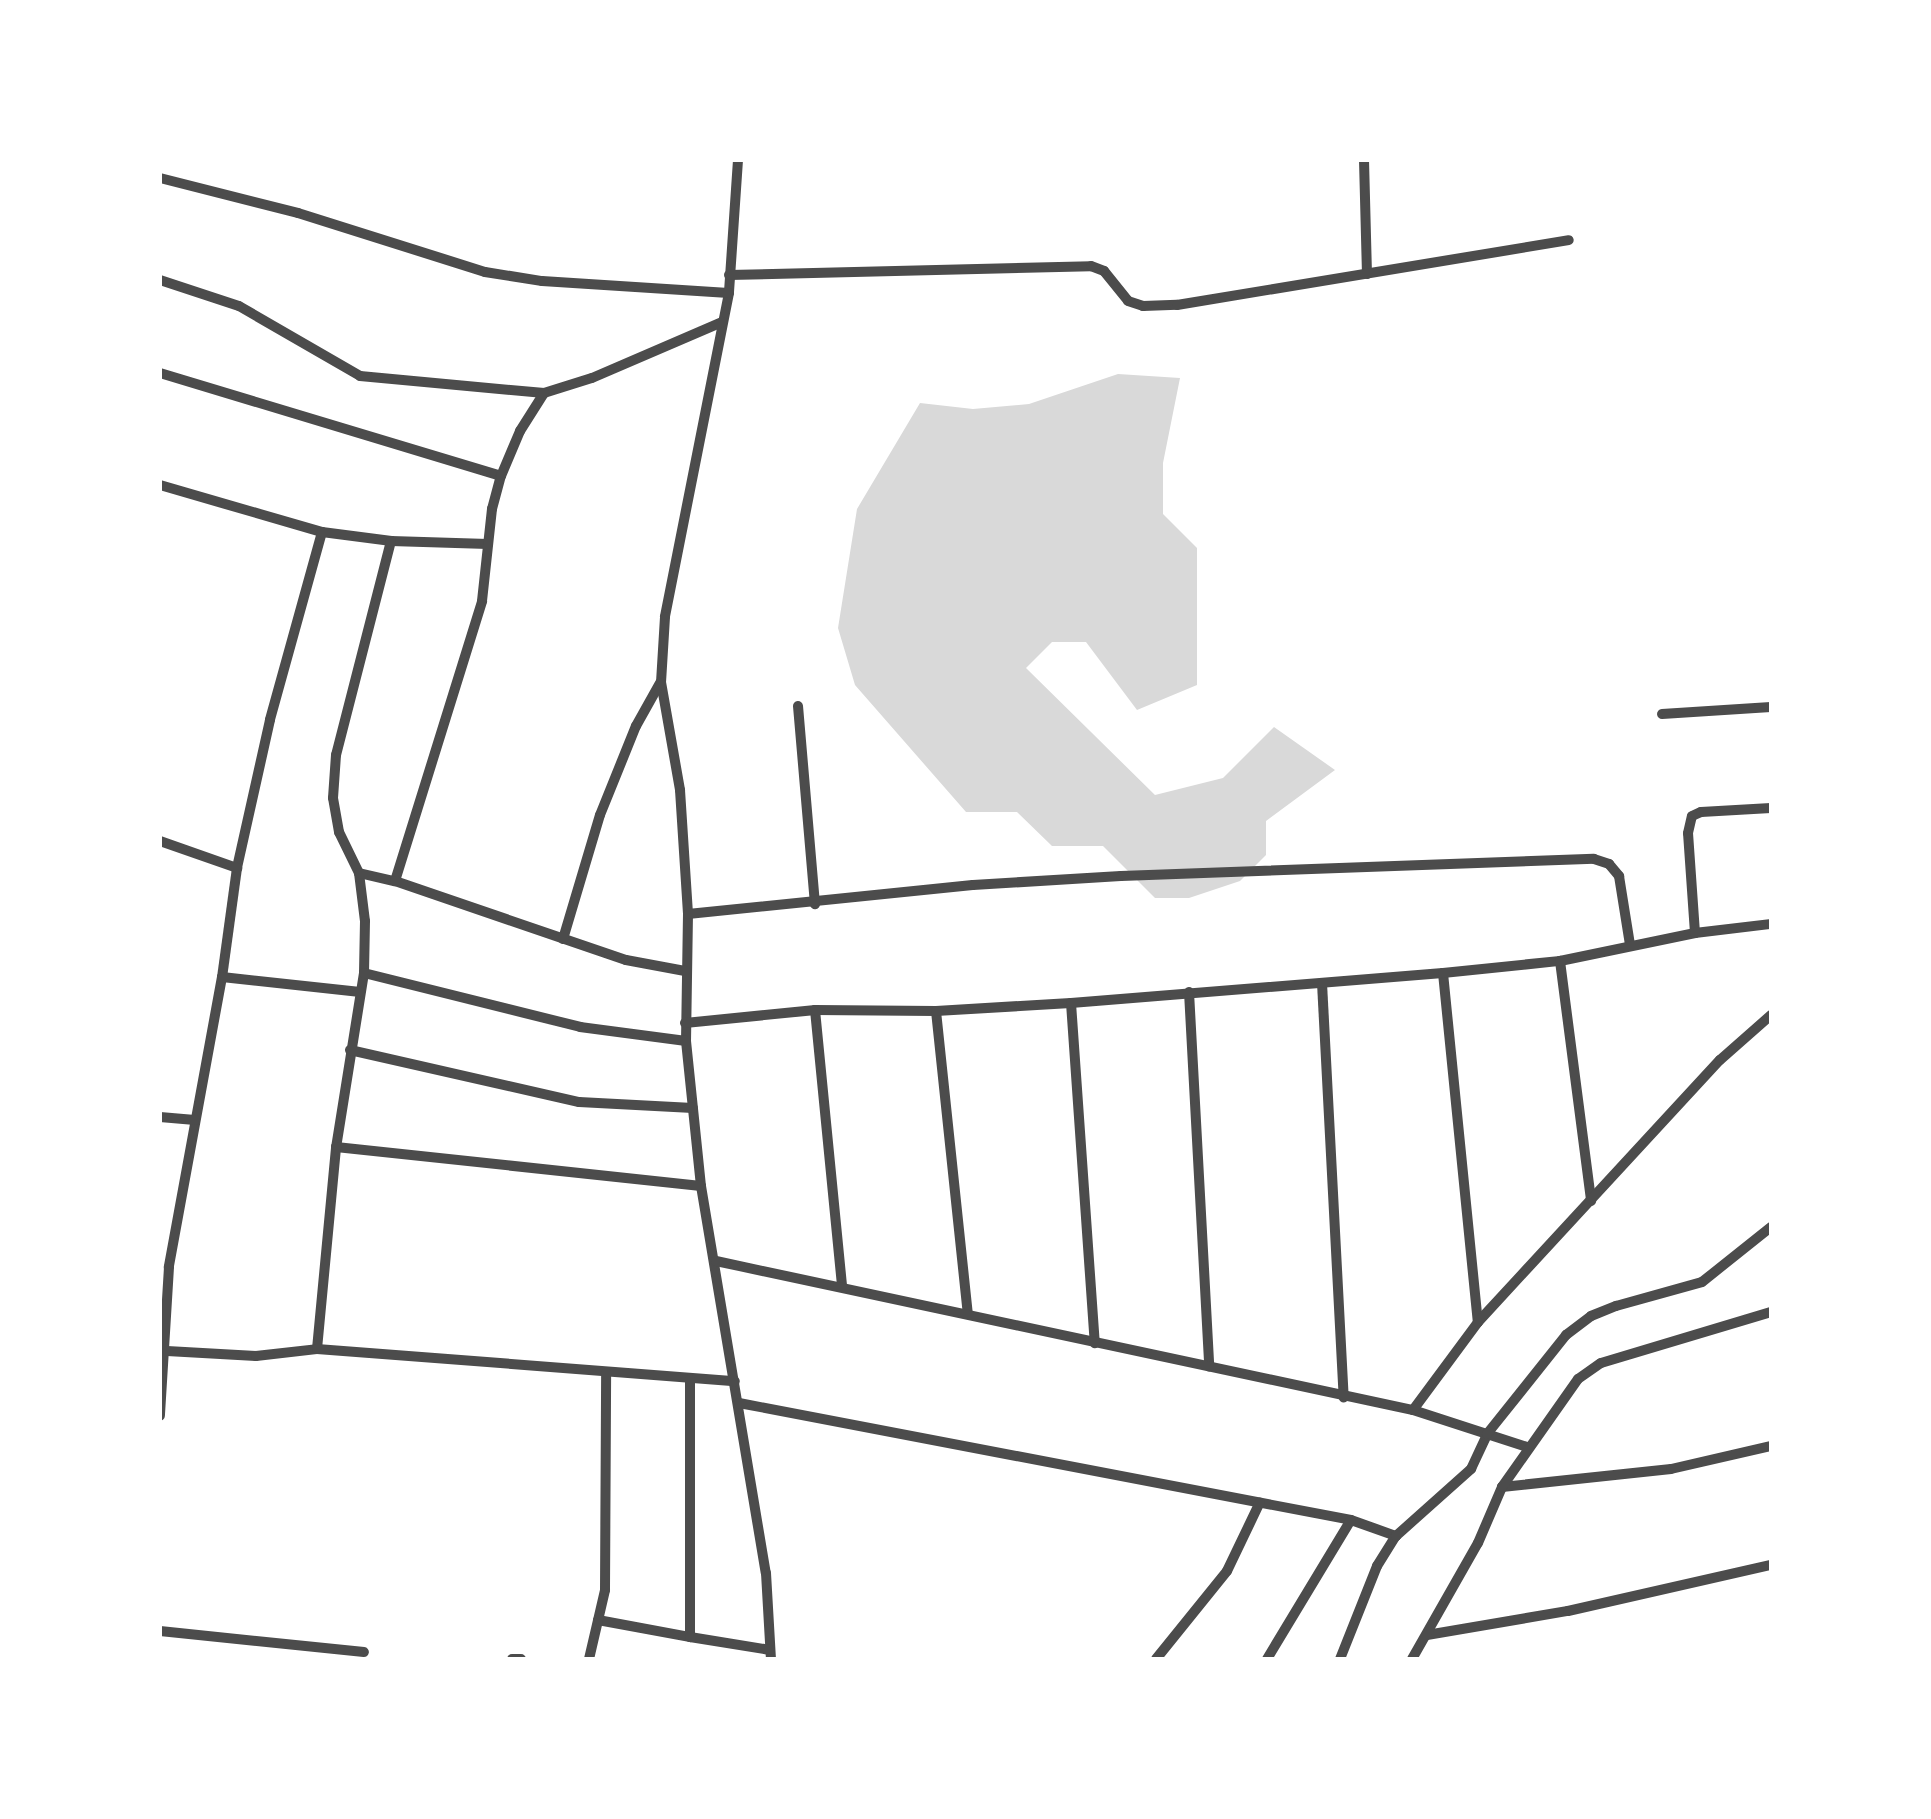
<!DOCTYPE html>
<html>
<head>
<meta charset="utf-8">
<style>
	body { margin:0 }
	#map { position:relative; width:1931px; height:1819px; overflow:hidden; background:#fff; font-family:Commissioner,sans-serif }
	div>[style] { position:absolute }
	[style*='--x'] { left:calc(var(--x)*1px); top:calc(var(--y)*1px); width:calc(var(--w)*1px); rotate:calc(var(--a)*1deg) }
	.water>* { inset:0; background:#d9d9d9 }
	.minor>* { height:10px; margin:-5px; padding:0 5px; transform-origin:5px; border-radius:5px; background:#4c4c4c }
	span { translate:-50% -50%; white-space:nowrap; text-align:center; line-height:1.15; -webkit-text-stroke:8px #fff; paint-order:stroke }
	.frame { position:absolute; inset:0; border:162px solid #fff; pointer-events:none }
</style>
</head>
<body>
<div id="map">
	<div class="water">
		<i style="clip-path:polygon(1118px 374px,1180px 378px,1163px 463px,1163px 514px,1197px 548px,1197px 685px,1137px 710px,1086px 642px,1052px 642px,1026px 668px,1155px 795px,1223px 778px,1274px 727px,1335px 770px,1266px 821px,1266px 855px,1240px 881px,1189px 898px,1155px 898px,1103px 846px,1052px 846px,1017px 812px,966px 812px,855px 685px,838px 628px,857px 509px,920px 403px,973px 409px,1029px 404px)"></i>
	</div>
	<div class="minor">
		<i style="--x:738;--y:160;--w:133;--a:93.9"></i>
		<i style="--x:729;--y:293;--w:330;--a:101.2"></i>
		<i style="--x:665;--y:617;--w:65;--a:93.5"></i>
		<i style="--x:661;--y:682;--w:110;--a:80"></i>
		<i style="--x:680;--y:790;--w:124;--a:86.3"></i>
		<i style="--x:688;--y:914;--w:127;--a:90.9"></i>
		<i style="--x:686;--y:1041;--w:146;--a:84.1"></i>
		<i style="--x:701;--y:1186;--w:392;--a:80.5"></i>
		<i style="--x:766;--y:1573;--w:86;--a:86.7"></i>
		<i style="--x:1364;--y:160;--w:114;--a:88.5"></i>
		<i style="--x:160;--y:178;--w:142;--a:14.2"></i>
		<i style="--x:298;--y:213;--w:196;--a:17.5"></i>
		<i style="--x:485;--y:272;--w:58;--a:9"></i>
		<i style="--x:542;--y:281;--w:187;--a:3.7"></i>
		<i style="--x:729;--y:275;--w:362;--a:-1.4"></i>
		<i style="--x:1091;--y:266;--w:14;--a:21"></i>
		<i style="--x:1104;--y:271;--w:38;--a:51"></i>
		<i style="--x:1128;--y:301;--w:16;--a:18"></i>
		<i style="--x:1143;--y:306;--w:34;--a:-2"></i>
		<i style="--x:1177;--y:305;--w:397;--a:-9.4"></i>
		<i style="--x:160;--y:280;--w:83;--a:18.2"></i>
		<i style="--x:239;--y:306;--w:140;--a:30"></i>
		<i style="--x:360;--y:376;--w:185;--a:5.3"></i>
		<i style="--x:544;--y:393;--w:50;--a:-17.4"></i>
		<i style="--x:592;--y:378;--w:142;--a:-23.3"></i>
		<i style="--x:160;--y:373;--w:356;--a:16.8"></i>
		<i style="--x:160;--y:485;--w:169;--a:16.2"></i>
		<i style="--x:322;--y:532;--w:195;--a:105.5"></i>
		<i style="--x:270;--y:720;--w:152;--a:102.6"></i>
		<i style="--x:237;--y:868;--w:110;--a:97.8"></i>
		<i style="--x:222;--y:977;--w:295;--a:100.4"></i>
		<i style="--x:169;--y:1267;--w:149;--a:93.5"></i>
		<i style="--x:322;--y:532;--w:70;--a:7.4"></i>
		<i style="--x:391;--y:541;--w:97;--a:1.8"></i>
		<i style="--x:391;--y:541;--w:221;--a:104.4"></i>
		<i style="--x:336;--y:755;--w:43;--a:94"></i>
		<i style="--x:333;--y:798;--w:35;--a:80"></i>
		<i style="--x:339;--y:832;--w:46;--a:64"></i>
		<i style="--x:359;--y:873;--w:48;--a:82.9"></i>
		<i style="--x:365;--y:921;--w:52;--a:91.1"></i>
		<i style="--x:364;--y:973;--w:176;--a:99.1"></i>
		<i style="--x:336;--y:1147;--w:367;--a:6.1"></i>
		<i style="--x:798;--y:706;--w:199;--a:85.1"></i>
		<i style="--x:1662;--y:714;--w:109;--a:-3.7"></i>
		<i style="--x:160;--y:841;--w:82;--a:19.3"></i>
		<i style="--x:359;--y:873;--w:37;--a:13"></i>
		<i style="--x:395;--y:881;--w:293;--a:-72.7"></i>
		<i style="--x:482;--y:601;--w:93;--a:-83.8"></i>
		<i style="--x:492;--y:509;--w:34;--a:-75"></i>
		<i style="--x:501;--y:476;--w:49;--a:-67.1"></i>
		<i style="--x:520;--y:431;--w:45;--a:-57.7"></i>
		<i style="--x:395;--y:881;--w:244;--a:18.9"></i>
		<i style="--x:626;--y:960;--w:60;--a:10.6"></i>
		<i style="--x:688;--y:914;--w:286;--a:-5.8"></i>
		<i style="--x:973;--y:885;--w:148;--a:-3.5"></i>
		<i style="--x:1121;--y:876;--w:473;--a:-2.1"></i>
		<i style="--x:1594;--y:859;--w:16;--a:18"></i>
		<i style="--x:1609;--y:864;--w:16;--a:50"></i>
		<i style="--x:1619;--y:876;--w:70;--a:80.9"></i>
		<i style="--x:1695;--y:933;--w:100;--a:-94"></i>
		<i style="--x:1688;--y:833;--w:17;--a:-77"></i>
		<i style="--x:1692;--y:816;--w:10;--a:-24"></i>
		<i style="--x:1701;--y:812;--w:70;--a:-3.3"></i>
		<i style="--x:563;--y:939;--w:129;--a:-73.4"></i>
		<i style="--x:600;--y:815;--w:96;--a:-68"></i>
		<i style="--x:636;--y:726;--w:49;--a:-60.8"></i>
		<i style="--x:1560;--y:961;--w:242;--a:82.6"></i>
		<i style="--x:364;--y:973;--w:223;--a:14"></i>
		<i style="--x:580;--y:1027;--w:107;--a:7.5"></i>
		<i style="--x:1443;--y:973;--w:351;--a:84.3"></i>
		<i style="--x:222;--y:977;--w:139;--a:6.2"></i>
		<i style="--x:1322;--y:983;--w:415;--a:87"></i>
		<i style="--x:1189;--y:992;--w:375;--a:86.9"></i>
		<i style="--x:1071;--y:1003;--w:341;--a:86"></i>
		<i style="--x:815;--y:1010;--w:277;--a:84.4"></i>
		<i style="--x:936;--y:1011;--w:305;--a:84"></i>
		<i style="--x:685;--y:1023;--w:131;--a:-5.7"></i>
		<i style="--x:815;--y:1010;--w:121;--a:0.5"></i>
		<i style="--x:936;--y:1011;--w:135;--a:-3.4"></i>
		<i style="--x:1071;--y:1003;--w:373;--a:-4.6"></i>
		<i style="--x:1443;--y:973;--w:118;--a:-5.9"></i>
		<i style="--x:1560;--y:961;--w:138;--a:-11.7"></i>
		<i style="--x:1695;--y:933;--w:77;--a:-6.8"></i>
		<i style="--x:350;--y:1050;--w:235;--a:12.8"></i>
		<i style="--x:579;--y:1102;--w:114;--a:3"></i>
		<i style="--x:160;--y:1117;--w:35;--a:5"></i>
		<i style="--x:716;--y:1261;--w:713;--a:12.07"></i>
		<i style="--x:1413;--y:1410;--w:120;--a:18"></i>
		<i style="--x:317;--y:1349;--w:203;--a:-84.6"></i>
		<i style="--x:167;--y:1351;--w:89;--a:3.2"></i>
		<i style="--x:256;--y:1356;--w:61;--a:-6.5"></i>
		<i style="--x:317;--y:1349;--w:419;--a:4.4"></i>
		<i style="--x:739;--y:1403;--w:623;--a:10.82"></i>
		<i style="--x:1351;--y:1520;--w:48;--a:19.6"></i>
		<i style="--x:1413;--y:1410;--w:109;--a:-53.5"></i>
		<i style="--x:1478;--y:1322;--w:357;--a:-47.3"></i>
		<i style="--x:1720;--y:1060;--w:68;--a:-41.4"></i>
		<i style="--x:1502;--y:1487;--w:170;--a:-6.1"></i>
		<i style="--x:1671;--y:1469;--w:103;--a:-13"></i>
		<i style="--x:598;--y:1620;--w:94;--a:10.5"></i>
		<i style="--x:690;--y:1637;--w:258;--a:-90"></i>
		<i style="--x:160;--y:1631;--w:205;--a:5.9"></i>
		<i style="--x:1427;--y:1635;--w:143;--a:-9.7"></i>
		<i style="--x:1568;--y:1611;--w:208;--a:-12.8"></i>
		<i style="--x:690;--y:1637;--w:81;--a:9.2"></i>
		<i style="--x:512;--y:1659;--w:9;--a:0"></i>
		<i style="--x:589;--y:1659;--w:71;--a:-76.9"></i>
		<i style="--x:605;--y:1590;--w:217;--a:-89.7"></i>
		<i style="--x:1156;--y:1659;--w:113;--a:-51.1"></i>
		<i style="--x:1227;--y:1571;--w:76;--a:-64.4"></i>
		<i style="--x:1267;--y:1659;--w:162;--a:-58.9"></i>
		<i style="--x:1340;--y:1659;--w:100;--a:-68.3"></i>
		<i style="--x:1377;--y:1566;--w:36;--a:-58"></i>
		<i style="--x:1396;--y:1536;--w:101;--a:-41.8"></i>
		<i style="--x:1471;--y:1469;--w:38;--a:-65"></i>
		<i style="--x:1487;--y:1434;--w:127;--a:-51.4"></i>
		<i style="--x:1566;--y:1335;--w:31;--a:-37"></i>
		<i style="--x:1591;--y:1316;--w:27;--a:-22"></i>
		<i style="--x:1616;--y:1306;--w:89;--a:-15.6"></i>
		<i style="--x:1702;--y:1282;--w:88;--a:-38.6"></i>
		<i style="--x:1412;--y:1659;--w:133;--a:-60.4"></i>
		<i style="--x:1478;--y:1543;--w:61;--a:-66.8"></i>
		<i style="--x:1502;--y:1487;--w:132;--a:-54.9"></i>
		<i style="--x:1578;--y:1379;--w:28;--a:-35"></i>
		<i style="--x:1601;--y:1363;--w:177;--a:-16.7"></i>
	</div>
	<div class="frame"></div>
</div>
</body>
</html>
